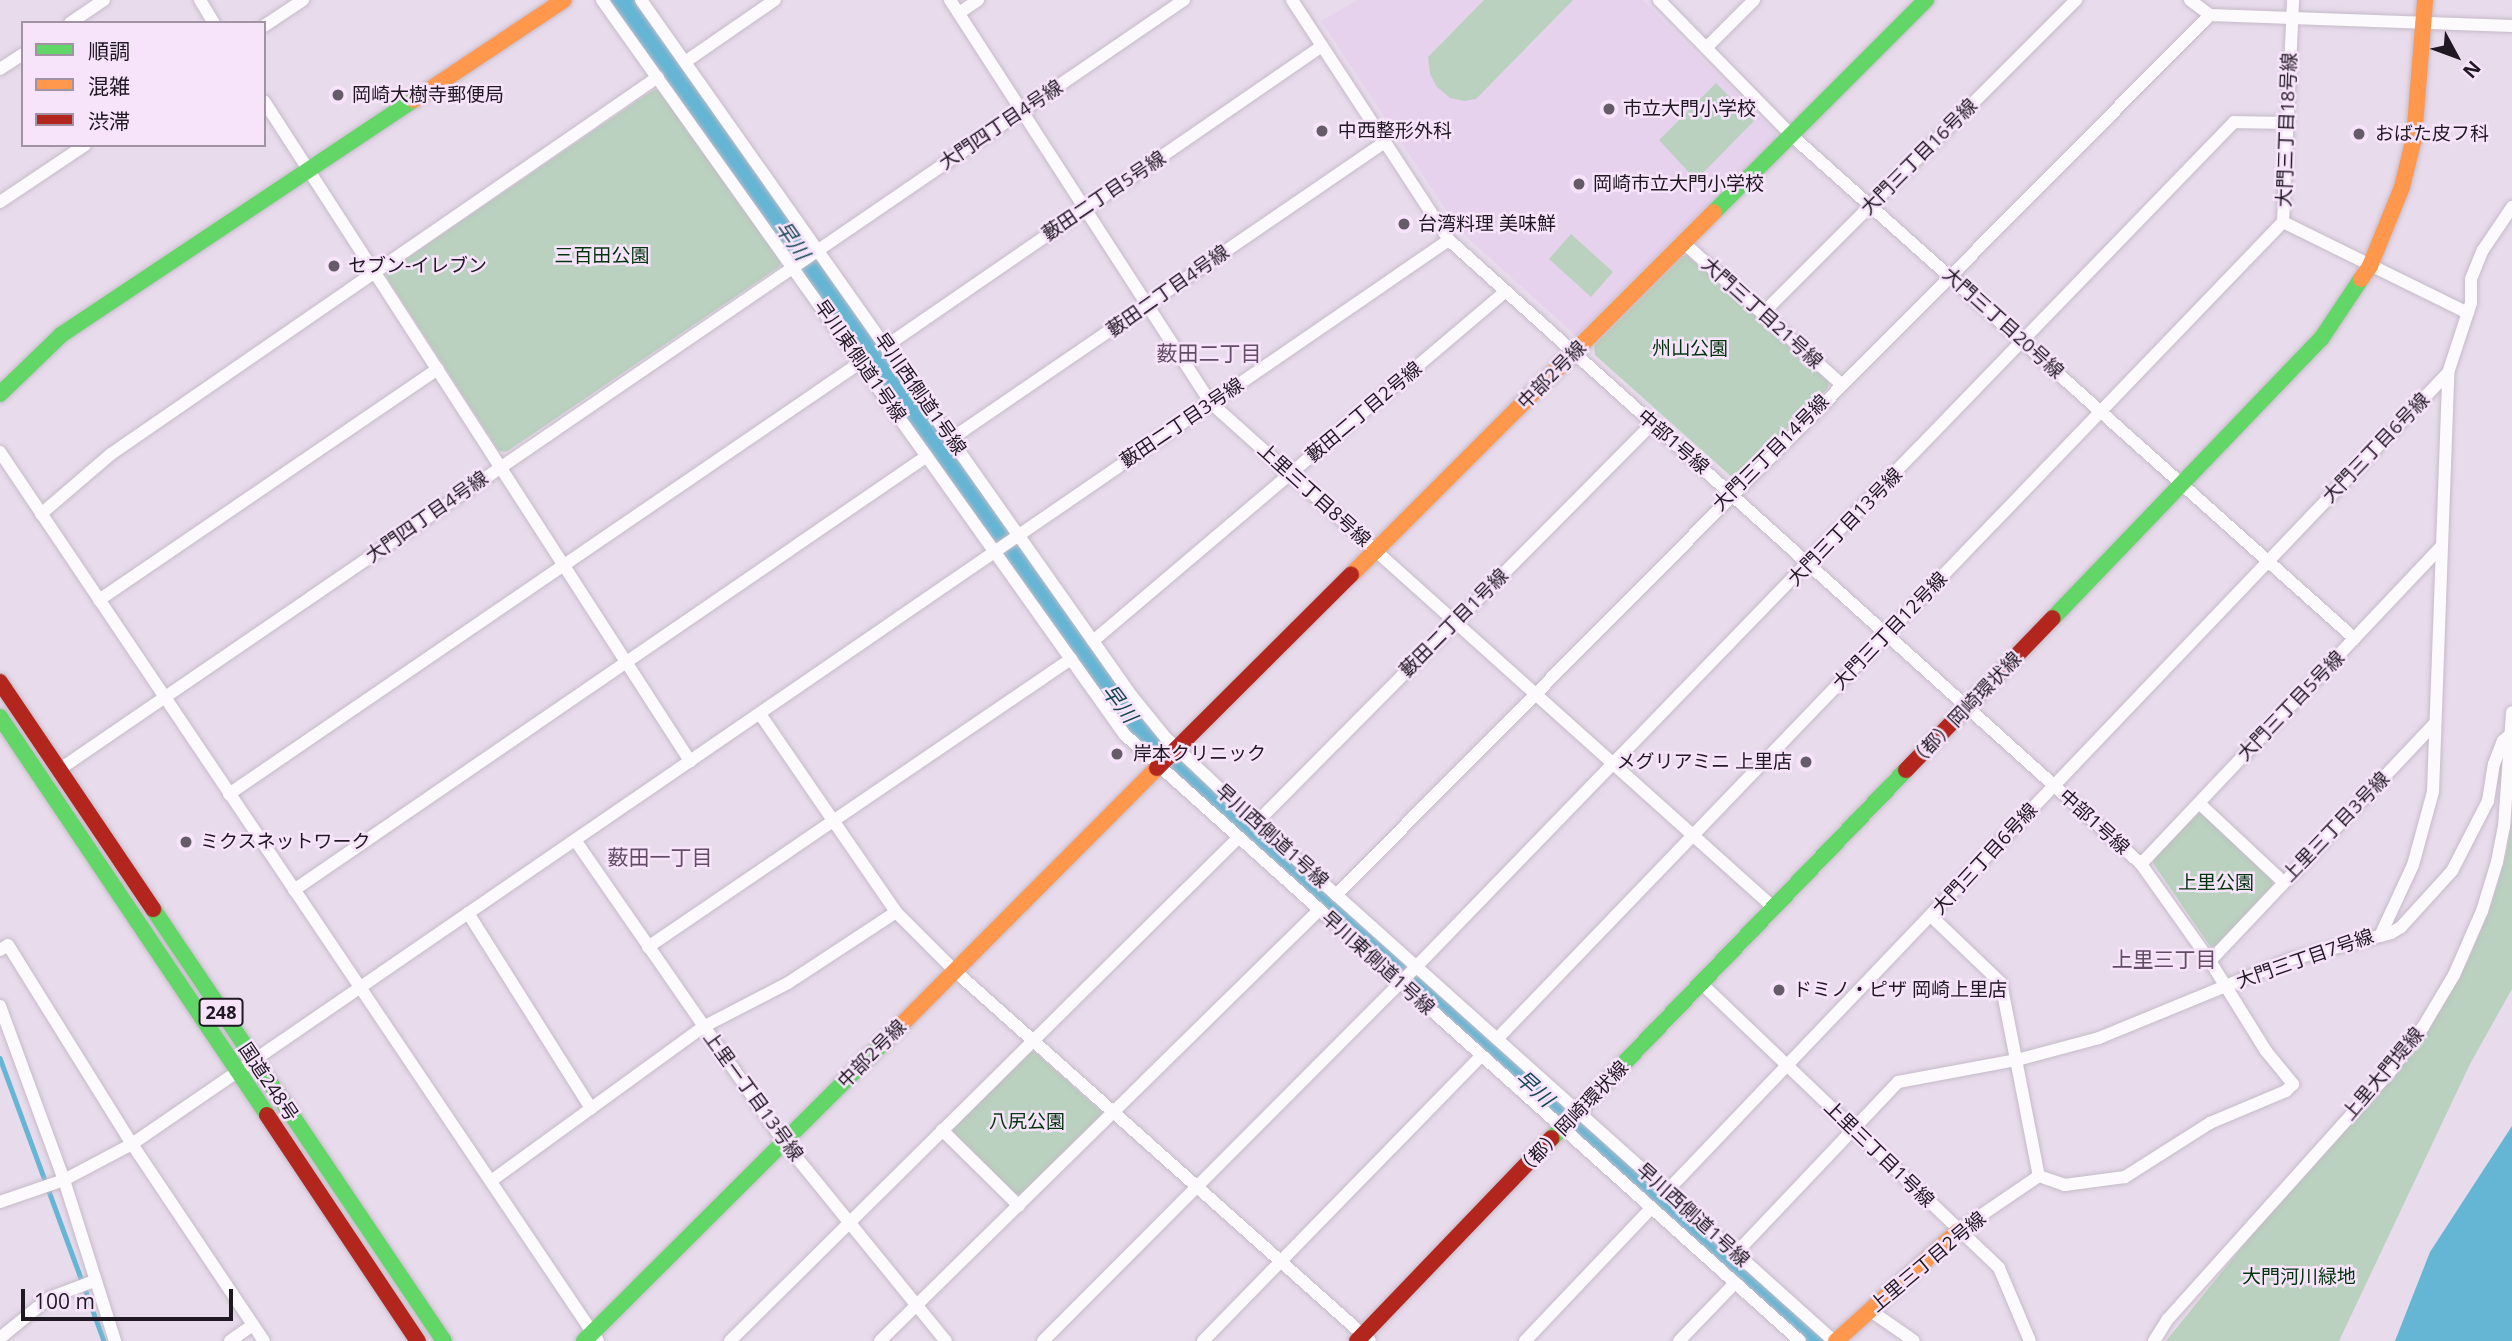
<!DOCTYPE html>
<html>
<head>
<meta charset="utf-8">
<style>
	body { margin:0 }
	#map { position:relative; width:2512px; height:1341px; overflow:hidden; background:#e8dbec; font-family:"Open Sans","Noto Sans JP",sans-serif }
	div>[style] { position:absolute }
	[style*='--x'] { left:calc(var(--x)*1px); top:calc(var(--y)*1px); width:calc(var(--w)*1px); rotate:calc(var(--a)*1deg) }
	.built>* { inset:0; background:#e7d2ed }
	.green>* { inset:0; background:#b9d1be }
	.water>* { inset:0; background:#65b5d4 }
	.stream>* { height:4.5px; margin:-2.25px; padding:0 2.25px; transform-origin:2.25px; border-radius:2.25px; background:#65b5d4 }
	.river>* { height:26px; margin:-13px; padding:0 13px; transform-origin:13px; border-radius:13px; background:#65b5d4 }
	.roads { filter:drop-shadow(0 0 2px #c5bbc8) drop-shadow(0 0 2px #c5bbc8) }
	.street>* { height:12px; margin:-6px; padding:0 6px; transform-origin:6px; border-radius:6px; background:#fcfafc }
	.fast>* { height:16px; margin:-8px; padding:0 8px; transform-origin:8px; border-radius:8px; background:#63d668 }
	.slow>* { height:16px; margin:-8px; padding:0 8px; transform-origin:8px; border-radius:8px; background:#ff974d }
	.jam>* { height:16px; margin:-8px; padding:0 8px; transform-origin:8px; border-radius:8px; background:#b3261e }
	.dots>* { width:19px; height:19px; translate:-50% -50%; box-sizing:border-box; border:4px solid #f7e4fb; border-radius:50% }
	span { translate:-50% -50%; white-space:nowrap; text-align:center; line-height:1.15; -webkit-text-stroke:5px #f7e4fb; paint-order:stroke }
	.shield-label span { padding:2px 5px; background:#f7e4fb; border:2px solid; border-radius:5px; -webkit-text-stroke-width:0 }
	.shield-label { font-size:18px; color:#201822; font-weight:700 }
	.poi-label { font-size:19px; color:#201822 }
	.left { translate:0 -50%; text-align:left }
	.right { translate:-100% -50%; text-align:right }
	.street-label { font-size:19px; color:#201822 }
	.park-label { font-size:19px; color:#00340c }
	.water-label { font-size:21px; color:#164756; font-style:italic }
	.neighbourhood-label { font-size:21px; color:#614d66 }
	.legend { position:absolute; left:21px; top:21px; width:245px; height:126px; box-sizing:border-box; background:#f7e4fb; border:2px solid #a192a4; margin:0; padding:9px 12px; list-style:none; font-size:21px; color:#201822 }
	.legend li { display:flex; align-items:center; gap:14px; height:35px }
	.legend b { width:35px; border:2px solid #a192a4 }
	.north { position:absolute; left:2421px; top:21px; width:70px; height:70px; -webkit-text-stroke:5px #f7e4fb; paint-order:stroke; rotate:131deg; font-size:19px; font-weight:700; line-height:28px; text-align:center; color:#201822 }
	.north::after { content:''; display:block; margin:auto; width:24px; height:32px; background:#201822; clip-path:polygon(50% 0,100% 100%,50% 72%,0 100%) }
	.scale { position:absolute; left:21px; top:1289px; width:212px; height:32px; box-sizing:border-box; border:4px solid #201822; border-top:0; padding-left:9px; font-size:21px; line-height:24px; white-space:nowrap; color:#201822; -webkit-text-stroke:5px #f7e4fb; paint-order:stroke }
</style>
</head>
<body>
<div id="map">
	<div class="built">
		<i style="clip-path:polygon(1357px 0,1643px 0,1776px 133px,1776px 138px,1576px 336px,1459px 230px,1321px 21px)"></i>
	</div>
	<div class="green">
		<i style="clip-path:polygon(1484px 0,1573px 0,1476px 99px,1464px 101px,1450px 98px,1437px 87px,1430px 74px,1428px 57px)"></i>
		<i style="clip-path:polygon(1716px 83px,1754px 121px,1696px 180px,1659px 140px)"></i>
		<i style="clip-path:polygon(653px 90px,659px 90px,781px 261px,779px 267px,506px 452px,499px 451px,387px 278px,387px 272px)"></i>
		<i style="clip-path:polygon(1571px 234px,1613px 272px,1591px 297px,1549px 259px)"></i>
		<i style="clip-path:polygon(1687px 255px,1829px 382px,1828px 388px,1737px 478px,1733px 478px,1595px 355px,1594px 345px,1682px 256px)"></i>
		<i style="clip-path:polygon(2198px 813px,2204px 813px,2272px 878px,2273px 885px,2215px 947px,2210px 946px,2153px 863px,2153px 859px)"></i>
		<i style="clip-path:polygon(2512px 820px,2512px 989px,2470px 1064px,2339px 1341px,2166px 1341px,2255px 1231px,2397px 1073px,2429px 1030px,2468px 961px,2491px 906px,2505px 858px)"></i>
		<i style="clip-path:polygon(1030px 1052px,1035px 1052px,1102px 1112px,1101px 1115px,1021px 1194px,1013px 1195px,953px 1136px,953px 1129px)"></i>
	</div>
	<div class="water">
		<i style="clip-path:polygon(2512px 1126px,2512px 1341px,2395px 1341px,2430px 1252px)"></i>
	</div>
	<div class="stream">
		<i style="--x:0;--y:1058;--w:302;--a:69.8"></i>
	</div>
	<div class="river">
		<i style="--x:624;--y:0;--w:871;--a:54.87"></i>
		<i style="--x:1125;--y:712;--w:45;--a:48.6"></i>
		<i style="--x:1155;--y:746;--w:890;--a:41.95"></i>
	</div>
	<div class="roads">
		<div class="street">
			<i style="--x:200;--y:0;--w:27;--a:59"></i>
			<i style="--x:602;--y:0;--w:902;--a:54.57"></i>
			<i style="--x:1125;--y:735;--w:907;--a:41.92"></i>
			<i style="--x:641;--y:0;--w:850;--a:54.81"></i>
			<i style="--x:1131;--y:695;--w:55;--a:50.9"></i>
			<i style="--x:1166;--y:738;--w:124;--a:43.4"></i>
			<i style="--x:1256;--y:823;--w:776;--a:41.87"></i>
			<i style="--x:950;--y:0;--w:480;--a:57.1"></i>
			<i style="--x:1211;--y:403;--w:756;--a:41.89"></i>
			<i style="--x:1292;--y:0;--w:287;--a:56.8"></i>
			<i style="--x:1449;--y:240;--w:932;--a:42.04"></i>
			<i style="--x:2141;--y:864;--w:119;--a:54.6"></i>
			<i style="--x:2210;--y:961;--w:106;--a:58.1"></i>
			<i style="--x:2266;--y:1051;--w:43;--a:50.7"></i>
			<i style="--x:2293;--y:1084;--w:10;--a:135"></i>
			<i style="--x:2286;--y:1091;--w:82;--a:157.2"></i>
			<i style="--x:2210;--y:1123;--w:101;--a:147.6"></i>
			<i style="--x:2125;--y:1177;--w:61;--a:172.4"></i>
			<i style="--x:2065;--y:1185;--w:28;--a:-161"></i>
			<i style="--x:1659;--y:0;--w:189;--a:45.6"></i>
			<i style="--x:1791;--y:135;--w:756;--a:41.78"></i>
			<i style="--x:2190;--y:0;--w:25;--a:37"></i>
			<i style="--x:2210;--y:15;--w:302;--a:2.1"></i>
			<i style="--x:959;--y:13;--w:23;--a:-34"></i>
			<i style="--x:70;--y:23;--w:41;--a:-34.1"></i>
			<i style="--x:264;--y:26;--w:47;--a:-33.7"></i>
			<i style="--x:1706;--y:48;--w:68;--a:-45"></i>
			<i style="--x:685;--y:62;--w:109;--a:-34.6"></i>
			<i style="--x:0;--y:69;--w:27;--a:-33"></i>
			<i style="--x:264;--y:101;--w:786;--a:57.16"></i>
			<i style="--x:0;--y:202;--w:102;--a:-33.8"></i>
			<i style="--x:2283;--y:222;--w:222;--a:-87.4"></i>
			<i style="--x:2283;--y:222;--w:206;--a:26.2"></i>
			<i style="--x:1684;--y:243;--w:211;--a:41.9"></i>
			<i style="--x:1763;--y:313;--w:443;--a:-45"></i>
			<i style="--x:886;--y:346;--w:529;--a:-34.53"></i>
			<i style="--x:951;--y:439;--w:526;--a:-34.39"></i>
			<i style="--x:0;--y:452;--w:1071;--a:56.07"></i>
			<i style="--x:41;--y:514;--w:92;--a:-40.6"></i>
			<i style="--x:111;--y:454;--w:664;--a:-34.58"></i>
			<i style="--x:99;--y:600;--w:410;--a:-34.3"></i>
			<i style="--x:1093;--y:641;--w:541;--a:-40.28"></i>
			<i style="--x:760;--y:714;--w:240;--a:55.5"></i>
			<i style="--x:896;--y:912;--w:83;--a:45"></i>
			<i style="--x:955;--y:971;--w:556;--a:41.72"></i>
			<i style="--x:60;--y:769;--w:1362;--a:-34.38"></i>
			<i style="--x:229;--y:794;--w:766;--a:-34.35"></i>
			<i style="--x:2199;--y:803;--w:115;--a:43.2"></i>
			<i style="--x:1256;--y:823;--w:562;--a:-45.22"></i>
			<i style="--x:575;--y:840;--w:367;--a:55.3"></i>
			<i style="--x:784;--y:1142;--w:257;--a:50.9"></i>
			<i style="--x:2141;--y:864;--w:436;--a:-46.6"></i>
			<i style="--x:294;--y:890;--w:767;--a:-34.44"></i>
			<i style="--x:1336;--y:895;--w:1240;--a:-45.2"></i>
			<i style="--x:468;--y:913;--w:231;--a:57.8"></i>
			<i style="--x:1931;--y:916;--w:97;--a:43.7"></i>
			<i style="--x:2001;--y:983;--w:197;--a:78.9"></i>
			<i style="--x:2380;--y:936;--w:78;--a:-65.1"></i>
			<i style="--x:2413;--y:865;--w:76;--a:-74.7"></i>
			<i style="--x:2433;--y:792;--w:419;--a:-87.9"></i>
			<i style="--x:2448;--y:373;--w:74;--a:-71.8"></i>
			<i style="--x:2471;--y:303;--w:24;--a:-90"></i>
			<i style="--x:2471;--y:279;--w:31;--a:-68"></i>
			<i style="--x:2483;--y:250;--w:52;--a:-56"></i>
			<i style="--x:648;--y:947;--w:512;--a:-34.25"></i>
			<i style="--x:0;--y:950;--w:9;--a:-32"></i>
			<i style="--x:8;--y:945;--w:234;--a:58.1"></i>
			<i style="--x:132;--y:1144;--w:237;--a:56.2"></i>
			<i style="--x:2210;--y:961;--w:326;--a:-46.6"></i>
			<i style="--x:1702;--y:984;--w:411;--a:43.7"></i>
			<i style="--x:1999;--y:1268;--w:79;--a:67"></i>
			<i style="--x:0;--y:1006;--w:185;--a:69.8"></i>
			<i style="--x:64;--y:1180;--w:169;--a:72.4"></i>
			<i style="--x:1497;--y:1039;--w:1134;--a:-46.11"></i>
			<i style="--x:942;--y:1130;--w:108;--a:44.6"></i>
			<i style="--x:491;--y:1181;--w:262;--a:-36"></i>
			<i style="--x:703;--y:1027;--w:96;--a:-27.4"></i>
			<i style="--x:788;--y:983;--w:129;--a:-33.3"></i>
			<i style="--x:1667;--y:1191;--w:1131;--a:-46.33"></i>
			<i style="--x:0;--y:1202;--w:68;--a:-19"></i>
			<i style="--x:64;--y:1180;--w:77;--a:-27.9"></i>
			<i style="--x:132;--y:1144;--w:1597;--a:-34.47"></i>
			<i style="--x:1958;--y:1231;--w:98;--a:-34.2"></i>
			<i style="--x:1735;--y:1254;--w:237;--a:-46.5"></i>
			<i style="--x:1898;--y:1082;--w:121;--a:-10.5"></i>
			<i style="--x:2017;--y:1060;--w:85;--a:-15"></i>
			<i style="--x:2099;--y:1038;--w:209;--a:-22.3"></i>
			<i style="--x:2292;--y:959;--w:102;--a:-14.7"></i>
			<i style="--x:2391;--y:933;--w:12;--a:-31"></i>
			<i style="--x:2401;--y:927;--w:76;--a:-47.7"></i>
			<i style="--x:2452;--y:871;--w:79;--a:-62.8"></i>
			<i style="--x:2488;--y:801;--w:37;--a:-81"></i>
			<i style="--x:2494;--y:764;--w:25;--a:-69"></i>
			<i style="--x:2503;--y:741;--w:9;--a:-41"></i>
			<i style="--x:1871;--y:1311;--w:52;--a:34.9"></i>
			<i style="--x:0;--y:1338;--w:63;--a:-39.2"></i>
			<i style="--x:49;--y:1298;--w:48;--a:-20.7"></i>
			<i style="--x:230;--y:1341;--w:28;--a:-35"></i>
			<i style="--x:730;--y:1341;--w:715;--a:-44.72"></i>
			<i style="--x:880;--y:1341;--w:615;--a:-44.47"></i>
			<i style="--x:1043;--y:1341;--w:528;--a:-45.08"></i>
			<i style="--x:1416;--y:967;--w:1176;--a:-45.93"></i>
			<i style="--x:2234;--y:122;--w:52;--a:1.1"></i>
			<i style="--x:1203;--y:1341;--w:398;--a:-45.7"></i>
			<i style="--x:1525;--y:1341;--w:183;--a:-46.5"></i>
			<i style="--x:1679;--y:1341;--w:81;--a:-46"></i>
			<i style="--x:2154;--y:1341;--w:26;--a:-58"></i>
			<i style="--x:2168;--y:1319;--w:336;--a:-48.1"></i>
			<i style="--x:2392;--y:1069;--w:52;--a:-53.6"></i>
			<i style="--x:2423;--y:1027;--w:61;--a:-59.2"></i>
			<i style="--x:2454;--y:975;--w:70;--a:-66.4"></i>
			<i style="--x:2482;--y:911;--w:51;--a:-73"></i>
			<i style="--x:2497;--y:862;--w:36;--a:-79"></i>
			<i style="--x:2504;--y:827;--w:115;--a:-86"></i>
		</div>
		<div class="fast">
			<i style="--x:1714;--y:212;--w:300;--a:-45"></i>
			<i style="--x:0;--y:394;--w:85;--a:-44"></i>
			<i style="--x:61;--y:335;--w:424;--a:-33.7"></i>
			<i style="--x:2053;--y:618;--w:387;--a:-46.2"></i>
			<i style="--x:2321;--y:339;--w:72;--a:-56.3"></i>
			<i style="--x:0;--y:717;--w:479;--a:56.1"></i>
			<i style="--x:153;--y:909;--w:521;--a:56.04"></i>
			<i style="--x:1552;--y:1138;--w:511;--a:-46.11"></i>
			<i style="--x:584;--y:1341;--w:422;--a:-44.9"></i>
		</div>
		<div class="slow">
			<i style="--x:414;--y:100;--w:180;--a:-33.7"></i>
			<i style="--x:2361;--y:279;--w:16;--a:-55"></i>
			<i style="--x:2370;--y:266;--w:85;--a:-67.9"></i>
			<i style="--x:2402;--y:187;--w:50;--a:-76.2"></i>
			<i style="--x:2414;--y:138;--w:138;--a:-85.4"></i>
			<i style="--x:1351;--y:575;--w:513;--a:-45"></i>
			<i style="--x:883;--y:1043;--w:388;--a:-45.1"></i>
			<i style="--x:1836;--y:1341;--w:164;--a:-42"></i>
		</div>
		<div class="jam">
			<i style="--x:0;--y:682;--w:274;--a:56"></i>
			<i style="--x:1157;--y:768;--w:274;--a:-44.9"></i>
			<i style="--x:1906;--y:770;--w:211;--a:-46"></i>
			<i style="--x:267;--y:1115;--w:272;--a:56.3"></i>
			<i style="--x:1357;--y:1341;--w:281;--a:-46.2"></i>
		</div>
	</div>
	<div class="dots">
		<i style="left:338px;top:95px;background:#665c69"></i>
		<i style="left:1609px;top:109px;background:#665c69"></i>
		<i style="left:1322px;top:131px;background:#665c69"></i>
		<i style="left:2359px;top:134px;background:#665c69"></i>
		<i style="left:1579px;top:184px;background:#665c69"></i>
		<i style="left:1404px;top:224px;background:#665c69"></i>
		<i style="left:334px;top:266px;background:#665c69"></i>
		<i style="left:1117px;top:754px;background:#665c69"></i>
		<i style="left:1806px;top:762px;background:#665c69"></i>
		<i style="left:186px;top:842px;background:#665c69"></i>
		<i style="left:1779px;top:990px;background:#665c69"></i>
	</div>
	<div class="shield-label">
		<span style="left:221px;top:1012px">248</span>
	</div>
	<div class="poi-label">
		<span class="left" style="left:352px;top:95px">岡崎大樹寺郵便局</span>
		<span class="left" style="left:1623px;top:109px">市立大門小学校</span>
		<span class="left" style="left:1338px;top:131px">中西整形外科</span>
		<span class="left" style="left:2375px;top:134px">おばた皮フ科</span>
		<span class="left" style="left:1593px;top:184px">岡崎市立大門小学校</span>
		<span class="left" style="left:1418px;top:224px">台湾料理 美味鮮</span>
		<span class="left" style="left:348px;top:266px">セブン-イレブン</span>
		<span class="left" style="left:1133px;top:754px">岸本クリニック</span>
		<span class="right" style="left:1792px;top:762px">メグリアミニ 上里店</span>
		<span class="left" style="left:200px;top:842px">ミクスネットワーク</span>
		<span class="left" style="left:1793px;top:990px">ドミノ・ピザ 岡崎上里店</span>
	</div>
	<div class="street-label">
		<span style="left:1001px;top:125px;rotate:-34deg">大門四丁目4号線</span>
		<span style="left:2287px;top:130px;rotate:-88deg">大門三丁目18号線</span>
		<span style="left:1919px;top:157px;rotate:-45deg">大門三丁目16号線</span>
		<span style="left:1104px;top:196px;rotate:-34deg">藪田二丁目5号線</span>
		<span style="left:1168px;top:291px;rotate:-35deg">藪田二丁目4号線</span>
		<span style="left:1762px;top:313px;rotate:42deg">大門三丁目21号線</span>
		<span style="left:2003px;top:323px;rotate:42deg">大門三丁目20号線</span>
		<span style="left:860px;top:361px;rotate:55deg">早川東側道1号線</span>
		<span style="left:1552px;top:375px;rotate:-45deg">中部2号線</span>
		<span style="left:920px;top:394px;rotate:55deg">早川西側道1号線</span>
		<span style="left:1364px;top:412px;rotate:-40deg">藪田二丁目2号線</span>
		<span style="left:1182px;top:423px;rotate:-34deg">藪田二丁目3号線</span>
		<span style="left:1673px;top:442px;rotate:41deg">中部1号線</span>
		<span style="left:2376px;top:448px;rotate:-46deg">大門三丁目6号線</span>
		<span style="left:1771px;top:453px;rotate:-45deg">大門三丁目14号線</span>
		<span style="left:1314px;top:495px;rotate:42deg">上里三丁目8号線</span>
		<span style="left:427px;top:517px;rotate:-35deg">大門四丁目4号線</span>
		<span style="left:1845px;top:527px;rotate:-46deg">大門三丁目13号線</span>
		<span style="left:1454px;top:623px;rotate:-45deg">藪田二丁目1号線</span>
		<span style="left:1890px;top:631px;rotate:-46deg">大門三丁目12号線</span>
		<span style="left:2291px;top:706px;rotate:-46deg">大門三丁目5号線</span>
		<span style="left:1965px;top:710px;rotate:-46deg">（都）岡崎環状線</span>
		<span style="left:2094px;top:822px;rotate:42deg">中部1号線</span>
		<span style="left:2336px;top:827px;rotate:-46deg">上里三丁目3号線</span>
		<span style="left:1272px;top:836px;rotate:42deg">早川西側道1号線</span>
		<span style="left:1985px;top:859px;rotate:-47deg">大門三丁目6号線</span>
		<span style="left:2305px;top:959px;rotate:-19deg">大門三丁目7号線</span>
		<span style="left:1378px;top:963px;rotate:42deg">早川東側道1号線</span>
		<span style="left:872px;top:1054px;rotate:-45deg">中部2号線</span>
		<span style="left:2383px;top:1074px;rotate:-50deg">上里大門堤線</span>
		<span style="left:268px;top:1082px;rotate:56deg">国道248号</span>
		<span style="left:753px;top:1096px;rotate:54deg">上里一丁目13号線</span>
		<span style="left:1572px;top:1119px;rotate:-46deg">（都）岡崎環状線</span>
		<span style="left:1879px;top:1154px;rotate:44deg">上里三丁目1号線</span>
		<span style="left:1693px;top:1215px;rotate:42deg">早川西側道1号線</span>
		<span style="left:1928px;top:1262px;rotate:-40deg">上里三丁目2号線</span>
	</div>
	<div class="park-label">
		<span style="left:602px;top:256px">三百田公園</span>
		<span style="left:1690px;top:349px">州山公園</span>
		<span style="left:2216px;top:883px">上里公園</span>
		<span style="left:1027px;top:1122px">八尻公園</span>
		<span style="left:2299px;top:1277px">大門河川緑地</span>
	</div>
	<div class="water-label">
		<span style="left:793px;top:240px;rotate:55deg">早川</span>
		<span style="left:1120px;top:703px;rotate:53deg">早川</span>
		<span style="left:1535px;top:1088px;rotate:42deg">早川</span>
	</div>
	<div class="neighbourhood-label">
		<span style="left:1209px;top:353px">薮田二丁目</span>
		<span style="left:660px;top:857px">薮田一丁目</span>
		<span style="left:2164px;top:959px">上里三丁目</span>
	</div>
	<ul class="legend">
	<li><b style="height:9px;background:#63d668"></b>順調</li>
	<li><b style="height:9px;background:#ff974d"></b>混雑</li>
	<li><b style="height:9px;background:#b3261e"></b>渋滞</li>
	</ul>
	<div class="north">N</div>
	<div class="scale">100 m</div>
</div>
</body>
</html>
